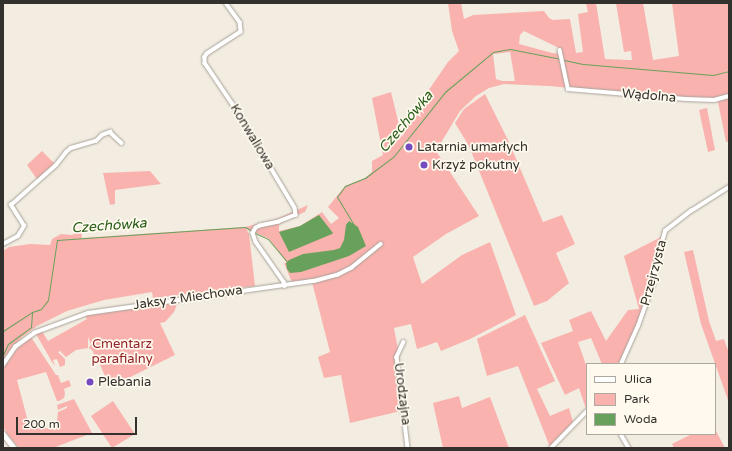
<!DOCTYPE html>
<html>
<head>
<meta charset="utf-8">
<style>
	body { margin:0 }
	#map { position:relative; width:732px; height:451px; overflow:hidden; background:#f2ece1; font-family:"Varela Round",sans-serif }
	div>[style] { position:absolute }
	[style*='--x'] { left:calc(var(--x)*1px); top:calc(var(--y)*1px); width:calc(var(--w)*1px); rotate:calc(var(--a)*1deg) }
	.green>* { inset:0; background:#fab2ae }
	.water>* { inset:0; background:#68a15b }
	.stream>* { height:1px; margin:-0.5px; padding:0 0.5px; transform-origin:0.5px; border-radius:0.5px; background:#68a15b }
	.roads { filter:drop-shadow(0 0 1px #a8a299) drop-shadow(0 0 1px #a8a299) }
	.street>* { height:3.5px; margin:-1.75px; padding:0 1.75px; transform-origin:1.75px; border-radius:1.75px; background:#fff }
	.secondary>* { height:5px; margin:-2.5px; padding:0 2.5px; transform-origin:2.5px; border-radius:2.5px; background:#fff }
	.dots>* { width:11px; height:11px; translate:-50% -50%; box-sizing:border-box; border:2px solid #fff9ee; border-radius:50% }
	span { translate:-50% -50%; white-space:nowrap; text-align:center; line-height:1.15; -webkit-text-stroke:3.5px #fff9ee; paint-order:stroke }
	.street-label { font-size:13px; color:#33312d }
	.poi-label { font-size:13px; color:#33312d }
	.left { translate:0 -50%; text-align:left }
	.park-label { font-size:13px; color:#93242a }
	.water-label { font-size:14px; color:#265d16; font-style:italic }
	.frame { position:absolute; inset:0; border:4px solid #33312d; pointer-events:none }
	.legend { position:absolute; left:586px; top:363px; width:130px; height:72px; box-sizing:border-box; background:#fff9ee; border:1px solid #ada9a1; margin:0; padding:5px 7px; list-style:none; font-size:12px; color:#33312d }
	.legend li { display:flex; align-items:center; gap:8px; height:20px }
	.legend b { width:20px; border:1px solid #ada9a1 }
	.scale { position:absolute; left:16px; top:417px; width:121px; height:18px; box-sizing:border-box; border:2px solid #33312d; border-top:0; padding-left:5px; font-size:12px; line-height:14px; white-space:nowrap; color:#33312d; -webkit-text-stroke:3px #fff9ee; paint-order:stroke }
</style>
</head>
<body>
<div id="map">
	<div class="green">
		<i style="clip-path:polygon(evenodd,448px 3px,461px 3px,464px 19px,473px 15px,544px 11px,549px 18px,553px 20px,570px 19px,576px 53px,583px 52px,578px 14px,588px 12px,586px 3px,596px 3px,605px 59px,628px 60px,632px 60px,631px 51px,624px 52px,616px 3px,643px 3px,653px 60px,679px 56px,672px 3px,729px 3px,729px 94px,712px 99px,695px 99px,549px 86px,504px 84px,489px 88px,476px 96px,460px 111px,436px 151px,479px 216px,446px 234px,413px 257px,422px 284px,462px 255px,490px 242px,516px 315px,470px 339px,441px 351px,437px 342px,417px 349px,411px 324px,394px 328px,399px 355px,405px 410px,350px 423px,341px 375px,324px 378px,318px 357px,330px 352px,312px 282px,293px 285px,284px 263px,287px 263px,269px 239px,246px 228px,249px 234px,255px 286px,153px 298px,152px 292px,104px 300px,67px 311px,37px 326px,22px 337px,3px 359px,3px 251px,9px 247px,30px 244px,50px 245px,52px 239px,61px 234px,72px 235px,81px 230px,82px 238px,245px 227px,277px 219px,308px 205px,305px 212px,290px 218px,279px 225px,279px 231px,300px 226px,322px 212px,331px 224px,339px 218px,328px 207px,345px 186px,365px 178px,372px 172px,372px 161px,383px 155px,372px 98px,391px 92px,402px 137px,424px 97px,448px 62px,459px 51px,452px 31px,448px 3px,524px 31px,561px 49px,563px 54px,552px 53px,519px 44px,520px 35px,524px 31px,448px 3px,510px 52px,515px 81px,502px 81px,496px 79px,493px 54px,510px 52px)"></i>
		<i style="clip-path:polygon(485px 94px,508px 140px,543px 222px,562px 215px,575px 244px,556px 253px,569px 283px,547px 301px,534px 306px,469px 146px,455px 123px,464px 109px)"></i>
		<i style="clip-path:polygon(728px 98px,729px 141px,726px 142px,718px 102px)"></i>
		<i style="clip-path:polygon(707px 108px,715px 150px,708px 152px,699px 110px)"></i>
		<i style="clip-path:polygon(42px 151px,56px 165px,39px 182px,27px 165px)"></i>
		<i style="clip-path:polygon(150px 171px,161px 184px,115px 190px,115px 204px,110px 205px,103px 173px)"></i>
		<i style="clip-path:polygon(661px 237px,651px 285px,636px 326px,619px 364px,602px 364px,591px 338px,578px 342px,587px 368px,586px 409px,579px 388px,565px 395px,541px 343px,573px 331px,569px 320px,591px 311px,606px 341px,628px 310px,639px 309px,624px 256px)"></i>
		<i style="clip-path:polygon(693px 250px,709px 321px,716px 341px,724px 339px,729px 353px,729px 403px,701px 324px,684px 252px)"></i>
		<i style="clip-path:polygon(178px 302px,174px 312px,165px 322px,160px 323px,175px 355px,110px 387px,97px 358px,98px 361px,95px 362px,93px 351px,89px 348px,91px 344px,88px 337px,88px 348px,76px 350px,66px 357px,60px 351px,58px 352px,65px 359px,65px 365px,60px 367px,57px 359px,53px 360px,55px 366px,52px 362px,36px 334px,42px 331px,48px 341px,87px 319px,85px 316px)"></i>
		<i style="clip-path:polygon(525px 315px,555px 381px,537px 389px,550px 416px,569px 408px,573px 422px,550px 447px,518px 366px,487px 376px,477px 339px)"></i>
		<i style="clip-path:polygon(31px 337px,56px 375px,58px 375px,61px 383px,69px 380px,71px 386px,64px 389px,65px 394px,64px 398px,59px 401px,57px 401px,46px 372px,17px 380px,27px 418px,35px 426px,56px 430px,58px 412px,67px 408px,67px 406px,58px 410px,57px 405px,74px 399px,92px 433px,53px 448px,19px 448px,8px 435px,3px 427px,3px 368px,17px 349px)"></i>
		<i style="clip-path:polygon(459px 396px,462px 408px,490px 397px,509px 448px,443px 448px,433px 403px)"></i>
		<i style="clip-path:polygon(113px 401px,135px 434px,112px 448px,91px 416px)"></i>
		<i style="clip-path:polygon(715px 429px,725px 448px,674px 448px,672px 444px,692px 434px,715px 434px)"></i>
	</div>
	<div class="water">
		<i style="clip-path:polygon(319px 215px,333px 233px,332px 234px,289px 252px,279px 232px,300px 226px)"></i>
		<i style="clip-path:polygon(349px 221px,358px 227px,366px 246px,349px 256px,301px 272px,290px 273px,287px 269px,286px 263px,289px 260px,303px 254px,334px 250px,340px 248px,344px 240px,346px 225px)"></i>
	</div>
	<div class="stream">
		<i style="--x:564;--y:60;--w:19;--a:12"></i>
		<i style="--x:583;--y:64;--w:130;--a:4.8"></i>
		<i style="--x:713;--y:75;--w:16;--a:-14"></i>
		<i style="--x:354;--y:225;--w:33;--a:-121"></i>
		<i style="--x:337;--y:197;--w:14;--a:-54"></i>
		<i style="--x:345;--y:186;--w:22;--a:-22"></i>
		<i style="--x:365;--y:178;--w:36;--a:-37"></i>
		<i style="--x:394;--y:156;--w:82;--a:-51.4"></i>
		<i style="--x:445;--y:92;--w:62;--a:-39.8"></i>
		<i style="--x:493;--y:52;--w:17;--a:-10"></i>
		<i style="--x:510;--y:49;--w:52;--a:11.1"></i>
		<i style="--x:255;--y:233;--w:14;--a:25"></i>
		<i style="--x:268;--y:239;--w:30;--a:50"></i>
		<i style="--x:3;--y:331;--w:35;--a:-33"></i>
		<i style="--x:32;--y:312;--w:9;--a:-18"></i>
		<i style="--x:41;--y:309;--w:11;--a:-52"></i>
		<i style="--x:48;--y:300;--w:61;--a:-81.5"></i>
		<i style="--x:57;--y:240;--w:188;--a:-4"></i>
		<i style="--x:245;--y:227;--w:8;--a:30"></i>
		<i style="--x:3;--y:355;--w:12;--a:-66"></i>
		<i style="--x:8;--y:344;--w:29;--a:-36"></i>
		<i style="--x:31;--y:327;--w:15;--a:-86"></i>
	</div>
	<div class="roads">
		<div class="street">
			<i style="--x:226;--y:3;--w:24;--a:54"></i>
			<i style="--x:240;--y:22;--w:10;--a:84"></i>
			<i style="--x:241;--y:32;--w:40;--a:147.1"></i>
			<i style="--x:207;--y:54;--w:4;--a:124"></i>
			<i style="--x:205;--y:57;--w:6;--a:90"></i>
			<i style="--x:205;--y:63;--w:48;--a:56"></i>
			<i style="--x:232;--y:103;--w:122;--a:59"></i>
			<i style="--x:295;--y:208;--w:7;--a:82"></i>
			<i style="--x:296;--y:215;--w:18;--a:158"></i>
			<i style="--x:279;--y:222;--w:19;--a:168"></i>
			<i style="--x:260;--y:226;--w:4;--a:153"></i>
			<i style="--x:256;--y:228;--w:6;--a:121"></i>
			<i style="--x:253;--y:233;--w:9;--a:72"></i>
			<i style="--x:256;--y:242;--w:49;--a:55"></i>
			<i style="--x:284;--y:282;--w:4;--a:76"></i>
			<i style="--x:560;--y:50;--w:40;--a:78"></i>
			<i style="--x:568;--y:89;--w:118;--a:4.8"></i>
			<i style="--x:686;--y:99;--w:28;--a:2"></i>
			<i style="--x:714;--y:100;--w:16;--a:-15"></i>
			<i style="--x:3;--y:244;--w:17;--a:-28"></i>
			<i style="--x:18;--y:236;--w:12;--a:-59"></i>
			<i style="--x:24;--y:226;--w:25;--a:-122"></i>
			<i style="--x:11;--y:205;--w:60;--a:-41.6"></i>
			<i style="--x:56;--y:165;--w:16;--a:-52"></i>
			<i style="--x:66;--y:152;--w:6;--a:-39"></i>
			<i style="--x:71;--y:148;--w:26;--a:-16"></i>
			<i style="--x:96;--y:141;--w:8;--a:-45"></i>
			<i style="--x:102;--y:135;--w:9;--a:-21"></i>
			<i style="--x:110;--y:132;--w:16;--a:43"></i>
			<i style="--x:404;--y:342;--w:17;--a:115"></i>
			<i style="--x:397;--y:357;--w:92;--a:83.1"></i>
			<i style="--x:621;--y:364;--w:42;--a:-65.9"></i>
			<i style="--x:638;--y:326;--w:45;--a:-70.3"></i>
			<i style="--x:653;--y:284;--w:28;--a:-80"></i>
			<i style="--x:658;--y:256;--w:26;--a:-74"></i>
			<i style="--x:665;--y:231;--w:33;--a:-38"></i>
			<i style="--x:691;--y:211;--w:45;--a:-32.3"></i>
			<i style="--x:3;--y:365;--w:22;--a:-56"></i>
			<i style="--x:15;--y:347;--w:24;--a:-36"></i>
			<i style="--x:34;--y:333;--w:58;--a:-20.3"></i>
			<i style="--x:88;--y:313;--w:228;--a:-8.1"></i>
			<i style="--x:314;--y:281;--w:24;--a:-15"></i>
			<i style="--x:337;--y:275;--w:16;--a:-27"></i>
			<i style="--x:351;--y:268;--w:38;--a:-39"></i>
			<i style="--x:621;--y:434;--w:16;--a:60"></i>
			<i style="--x:551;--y:448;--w:52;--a:-45.8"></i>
		</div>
		<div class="secondary">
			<i style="--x:3;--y:434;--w:18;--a:52"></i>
		</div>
	</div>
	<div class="dots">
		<i style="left:409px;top:147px;background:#744ac3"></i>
		<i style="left:424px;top:165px;background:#744ac3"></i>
		<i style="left:90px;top:382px;background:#744ac3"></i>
	</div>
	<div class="street-label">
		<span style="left:649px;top:96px;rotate:5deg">Wądolna</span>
		<span style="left:252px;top:137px;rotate:59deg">Konwaliowa</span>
		<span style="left:654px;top:273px;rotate:-75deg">Przejrzysta</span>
		<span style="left:188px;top:298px;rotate:-8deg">Jaksy z Miechowa</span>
		<span style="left:402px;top:394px;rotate:83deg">Urodzajna</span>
	</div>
	<div class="poi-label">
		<span class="left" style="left:417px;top:147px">Latarnia umarłych</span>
		<span class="left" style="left:432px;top:165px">Krzyż pokutny</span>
		<span class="left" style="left:98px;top:382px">Plebania</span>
	</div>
	<div class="park-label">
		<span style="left:122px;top:352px">Cmentarz<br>parafialny</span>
	</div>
	<div class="water-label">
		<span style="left:406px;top:122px;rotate:-50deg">Czechówka</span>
		<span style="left:109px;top:226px;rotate:-4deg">Czechówka</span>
	</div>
	<div class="frame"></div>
	<ul class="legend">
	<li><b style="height:5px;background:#fff"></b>Ulica</li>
	<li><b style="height:11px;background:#fab2ae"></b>Park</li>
	<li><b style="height:11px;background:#68a15b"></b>Woda</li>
	</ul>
	<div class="scale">200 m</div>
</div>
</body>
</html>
